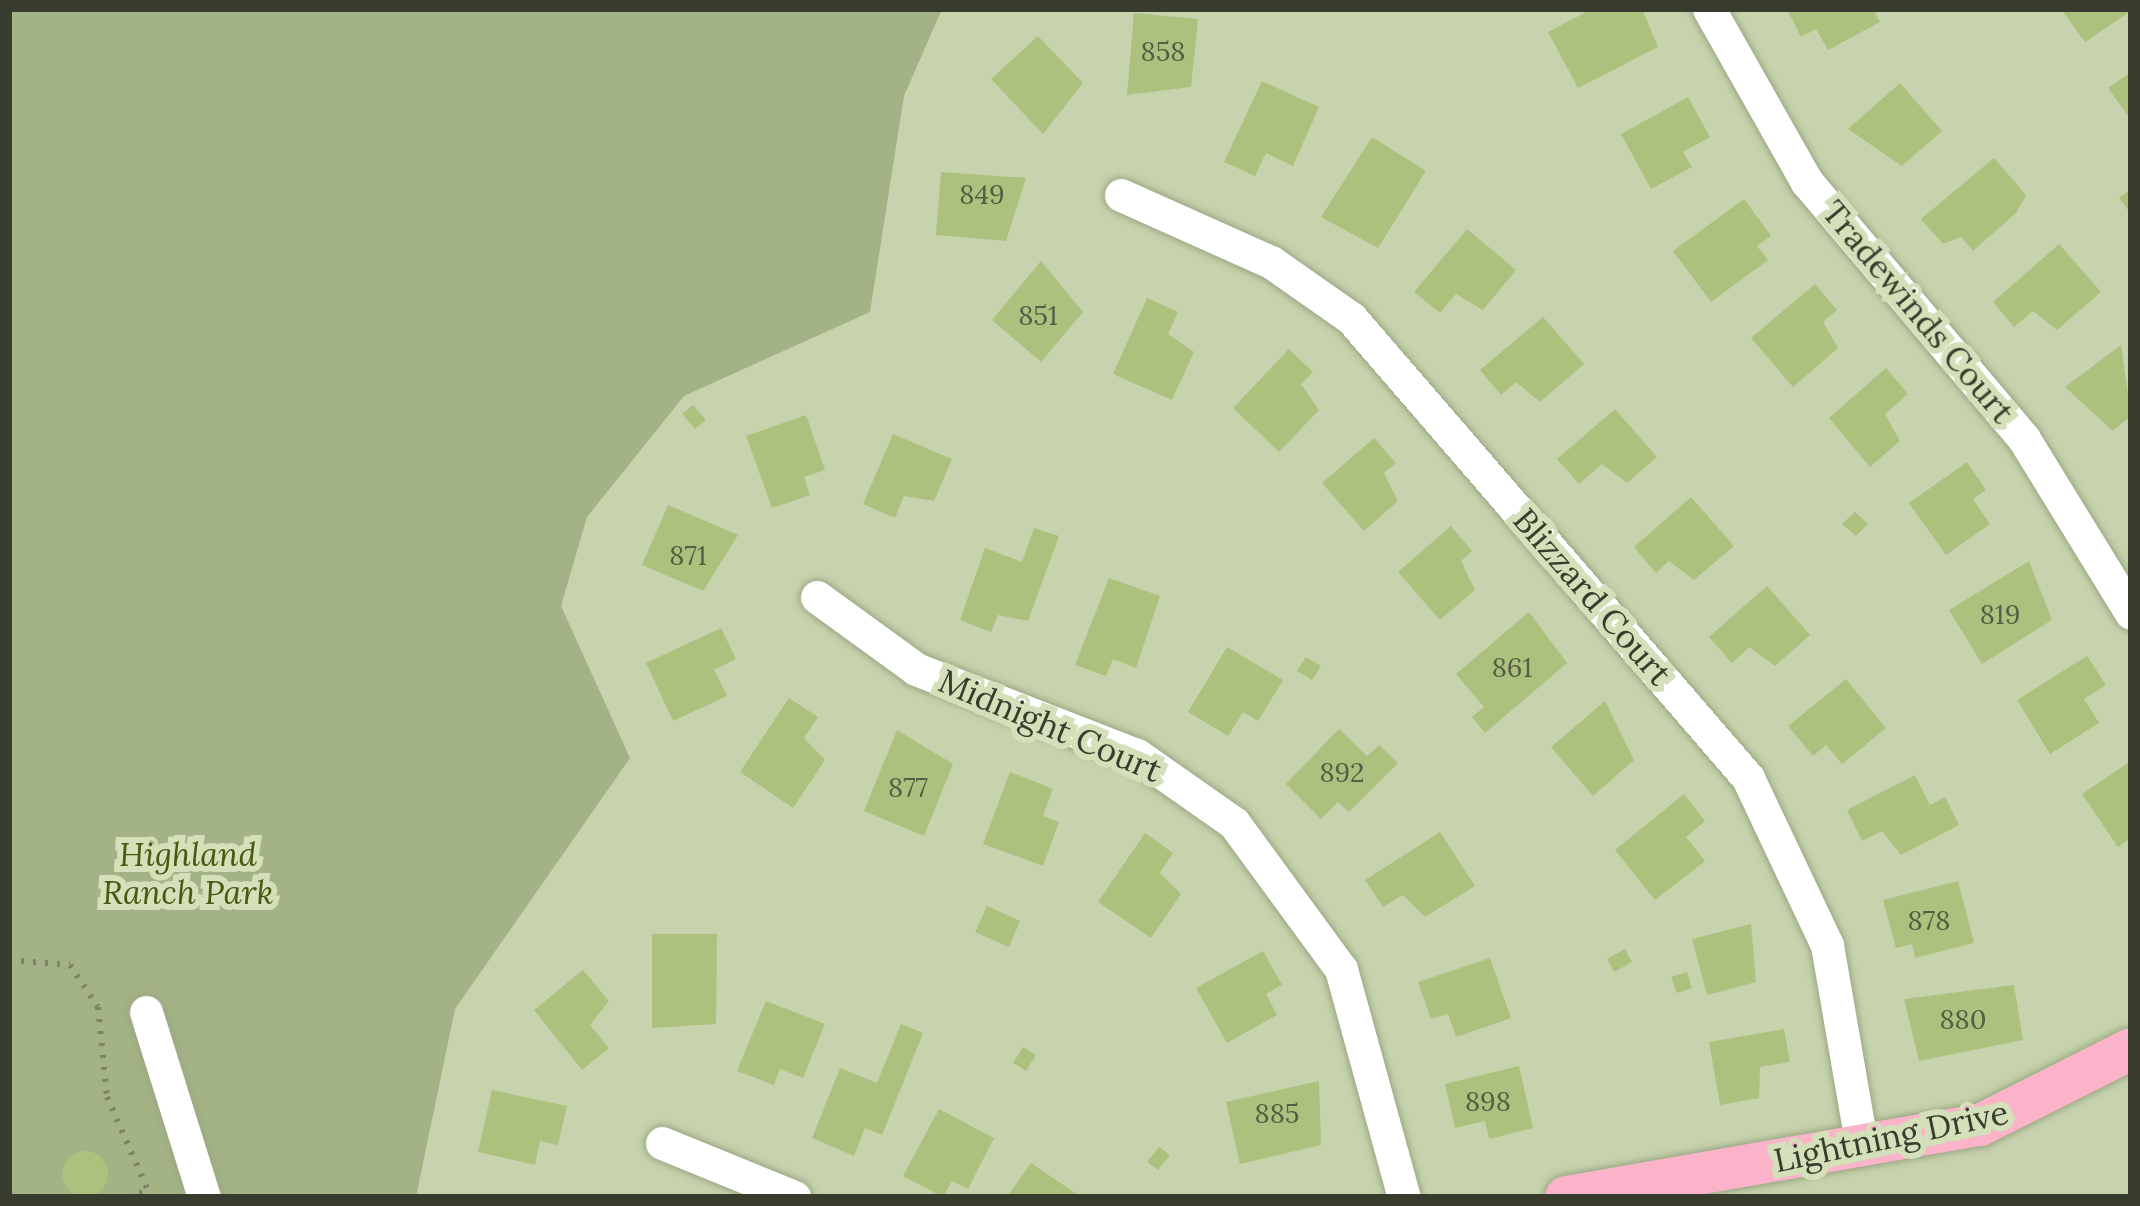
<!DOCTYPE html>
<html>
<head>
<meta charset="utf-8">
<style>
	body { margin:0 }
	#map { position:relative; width:2140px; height:1206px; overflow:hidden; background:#c6d3ad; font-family:Lora,serif }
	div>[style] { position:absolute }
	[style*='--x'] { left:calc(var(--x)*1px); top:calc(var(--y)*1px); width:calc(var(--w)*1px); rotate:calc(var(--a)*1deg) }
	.green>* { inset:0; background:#a4b385 }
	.building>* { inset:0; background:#adc17f }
	.round { border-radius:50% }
	.path>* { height:6px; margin-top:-3px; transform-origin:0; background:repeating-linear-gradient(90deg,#7c846a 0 3px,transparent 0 12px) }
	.roads { filter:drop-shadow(0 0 3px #9ba783) drop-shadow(0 0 3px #9ba783) }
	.minor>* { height:33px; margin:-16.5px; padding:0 16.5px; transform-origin:16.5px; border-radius:16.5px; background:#fff }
	.major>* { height:42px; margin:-21px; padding:0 21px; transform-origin:21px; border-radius:21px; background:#fab3c8 }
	span { translate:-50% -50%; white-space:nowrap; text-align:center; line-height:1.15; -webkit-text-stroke:12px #d3e0ba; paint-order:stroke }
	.number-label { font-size:27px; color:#555d42 }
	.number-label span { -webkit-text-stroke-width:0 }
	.street-label { font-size:33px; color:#383c2d }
	.park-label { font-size:33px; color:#485910; font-style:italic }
	.frame { position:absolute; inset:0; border:12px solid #383c2d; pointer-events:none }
</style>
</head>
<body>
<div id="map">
	<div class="green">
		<i style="clip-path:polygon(9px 9px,942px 9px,904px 96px,870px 312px,684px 396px,587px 517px,561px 606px,630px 758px,455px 1009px,416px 1197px,9px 1197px)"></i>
	</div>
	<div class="building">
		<i style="clip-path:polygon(1592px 9px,1642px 9px,1658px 47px,1578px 88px,1548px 32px)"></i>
		<i style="clip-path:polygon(1787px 9px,1873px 9px,1880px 22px,1828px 50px,1816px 29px,1801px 37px)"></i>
		<i style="clip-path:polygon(2061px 9px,2125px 9px,2128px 13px,2085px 42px)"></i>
		<i style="clip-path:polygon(1134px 13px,1198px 19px,1191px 87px,1127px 95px)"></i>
		<i style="clip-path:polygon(1038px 36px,1083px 83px,1043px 134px,991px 79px)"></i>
		<i style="clip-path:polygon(2131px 72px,2131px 120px,2108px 88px)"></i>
		<i style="clip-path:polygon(1262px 81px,1319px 107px,1293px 166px,1266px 153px,1255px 176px,1224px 162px)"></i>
		<i style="clip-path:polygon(1900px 83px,1942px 131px,1902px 166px,1848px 129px)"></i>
		<i style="clip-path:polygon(1688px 97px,1710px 137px,1683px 152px,1692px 167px,1651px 189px,1621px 134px)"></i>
		<i style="clip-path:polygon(1372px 137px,1426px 171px,1378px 248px,1321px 217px)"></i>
		<i style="clip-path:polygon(1994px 158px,2026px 195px,2016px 213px,1973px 251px,1961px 237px,1943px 244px,1921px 219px)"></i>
		<i style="clip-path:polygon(941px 172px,1026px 178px,1006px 241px,936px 235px)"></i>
		<i style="clip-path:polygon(2131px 189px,2131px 208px,2128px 210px,2119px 198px)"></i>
		<i style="clip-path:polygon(1744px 199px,1771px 236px,1757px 246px,1768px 260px,1711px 302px,1673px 251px)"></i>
		<i style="clip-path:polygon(1467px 229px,1516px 270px,1483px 310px,1456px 294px,1440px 313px,1414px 292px)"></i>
		<i style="clip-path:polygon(2059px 244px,2101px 292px,2057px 330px,2033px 311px,2014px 327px,1993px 302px)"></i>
		<i style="clip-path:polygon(1041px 261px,1083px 312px,1041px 362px,992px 320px)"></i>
		<i style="clip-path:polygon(1815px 284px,1837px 310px,1823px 322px,1838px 348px,1793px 387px,1751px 338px)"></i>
		<i style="clip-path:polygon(1147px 298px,1178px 312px,1168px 334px,1194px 352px,1172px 400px,1113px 374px)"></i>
		<i style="clip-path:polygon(1543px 317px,1584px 364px,1540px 402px,1516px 382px,1501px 395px,1480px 370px)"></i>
		<i style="clip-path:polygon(2121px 345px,2131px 416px,2113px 431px,2065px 387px)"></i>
		<i style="clip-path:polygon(1289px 349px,1313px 372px,1301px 384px,1319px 410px,1279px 452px,1233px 408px)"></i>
		<i style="clip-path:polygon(1886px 368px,1908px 394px,1885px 414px,1900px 441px,1870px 467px,1829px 418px)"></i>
		<i style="clip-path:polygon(693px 405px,706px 420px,695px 429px,682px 414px)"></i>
		<i style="clip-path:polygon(1615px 409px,1657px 457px,1627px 483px,1602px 464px,1579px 484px,1557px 459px)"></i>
		<i style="clip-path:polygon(806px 415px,825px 470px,804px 477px,810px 495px,772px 508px,746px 436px)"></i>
		<i style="clip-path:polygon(893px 434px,952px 459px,934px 501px,904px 496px,895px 518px,863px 504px)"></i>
		<i style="clip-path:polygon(1374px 438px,1396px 463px,1384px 473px,1398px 501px,1364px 531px,1322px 483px)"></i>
		<i style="clip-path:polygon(1967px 462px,1986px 490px,1973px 499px,1990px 524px,1946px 555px,1909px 503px)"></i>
		<i style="clip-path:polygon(1691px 497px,1734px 546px,1694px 580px,1669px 561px,1656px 573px,1634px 547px)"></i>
		<i style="clip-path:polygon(668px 505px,738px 535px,703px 591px,642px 565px)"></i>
		<i style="clip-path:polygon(1855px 512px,1868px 524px,1856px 536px,1842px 524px)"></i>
		<i style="clip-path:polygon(1451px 526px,1472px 551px,1461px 561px,1475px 590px,1440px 620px,1398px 572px)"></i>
		<i style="clip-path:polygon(1034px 528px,1059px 536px,1028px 621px,998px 615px,991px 632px,960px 620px,985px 548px,1022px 562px)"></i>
		<i style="clip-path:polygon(2029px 561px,2052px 620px,1982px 664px,1949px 610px)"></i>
		<i style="clip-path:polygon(1109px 578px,1160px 596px,1136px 668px,1113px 659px,1106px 676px,1075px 665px)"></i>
		<i style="clip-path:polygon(1767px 586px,1810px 635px,1775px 666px,1749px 647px,1732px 663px,1709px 637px)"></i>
		<i style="clip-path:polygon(1529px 612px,1567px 663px,1485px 733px,1472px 717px,1484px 707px,1456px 674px)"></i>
		<i style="clip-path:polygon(721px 628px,736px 659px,714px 670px,727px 696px,673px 721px,646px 663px)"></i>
		<i style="clip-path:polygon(1227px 647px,1283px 680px,1258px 721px,1243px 712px,1228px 736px,1188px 712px)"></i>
		<i style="clip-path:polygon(2087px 656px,2106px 685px,2084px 699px,2099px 723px,2050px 754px,2017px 700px)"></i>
		<i style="clip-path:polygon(1306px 657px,1321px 666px,1312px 680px,1297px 671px)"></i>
		<i style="clip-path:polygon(1846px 679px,1886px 728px,1842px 764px,1826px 745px,1813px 756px,1788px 726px)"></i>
		<i style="clip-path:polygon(789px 698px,818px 717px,804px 738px,825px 760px,793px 808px,740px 772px)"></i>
		<i style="clip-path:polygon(1605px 701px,1634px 760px,1593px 796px,1551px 747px)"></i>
		<i style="clip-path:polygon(1339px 729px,1367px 756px,1379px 745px,1398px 763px,1349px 812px,1338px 802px,1321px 819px,1286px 784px)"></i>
		<i style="clip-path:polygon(897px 730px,953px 764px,924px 836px,864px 811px)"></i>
		<i style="clip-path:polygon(2131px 761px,2131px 838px,2118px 847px,2082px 794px)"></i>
		<i style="clip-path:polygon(1010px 772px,1053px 789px,1043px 816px,1059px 822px,1043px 866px,983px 844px)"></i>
		<i style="clip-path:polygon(1915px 775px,1930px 805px,1945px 797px,1959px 825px,1901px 855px,1882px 831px,1862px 841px,1847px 810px)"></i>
		<i style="clip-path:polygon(1684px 794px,1705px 821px,1686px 837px,1705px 861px,1655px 900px,1615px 850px)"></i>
		<i style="clip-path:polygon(1440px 832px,1475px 886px,1425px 917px,1403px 895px,1383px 907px,1365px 880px)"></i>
		<i style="clip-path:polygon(1145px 833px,1173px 853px,1160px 873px,1181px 894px,1151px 938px,1098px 902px)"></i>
		<i style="clip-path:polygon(1958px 881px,1974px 943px,1915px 958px,1912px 944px,1896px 948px,1883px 900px)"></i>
		<i style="clip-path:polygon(987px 906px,1020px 921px,1009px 947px,975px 932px)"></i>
		<i style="clip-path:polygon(1751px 924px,1756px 982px,1707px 995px,1692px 939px)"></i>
		<i style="clip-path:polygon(652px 934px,717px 934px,716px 1024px,652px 1028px)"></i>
		<i style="clip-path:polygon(1625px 949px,1632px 962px,1614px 972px,1607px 959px)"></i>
		<i style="clip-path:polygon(1263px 951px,1282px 985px,1266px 994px,1277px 1015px,1227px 1043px,1196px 988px)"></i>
		<i style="clip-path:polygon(1490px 958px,1511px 1018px,1456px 1037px,1448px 1014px,1431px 1019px,1418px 982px)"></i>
		<i style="clip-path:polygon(583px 970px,609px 1001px,590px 1025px,609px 1048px,582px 1070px,534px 1010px)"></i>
		<i style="clip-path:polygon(1687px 972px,1692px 988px,1677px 993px,1671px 977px)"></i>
		<i style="clip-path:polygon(2014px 985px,2023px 1040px,1919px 1061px,1904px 999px)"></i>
		<i style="clip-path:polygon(766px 1001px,825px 1024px,803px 1078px,780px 1069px,774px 1085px,737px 1071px)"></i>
		<i style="clip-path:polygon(901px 1024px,923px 1033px,882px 1135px,865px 1128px,854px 1156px,812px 1138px,840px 1068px,877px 1083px)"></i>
		<i style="clip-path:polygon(1784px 1029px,1790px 1062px,1760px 1067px,1759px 1098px,1720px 1105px,1709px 1042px)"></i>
		<i style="clip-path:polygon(1023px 1047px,1036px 1055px,1026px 1071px,1013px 1063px)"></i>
		<i style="clip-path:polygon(1519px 1066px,1533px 1128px,1489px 1139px,1485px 1121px,1455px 1128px,1445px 1084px)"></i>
		<i style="clip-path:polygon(1319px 1081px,1321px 1145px,1240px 1164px,1226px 1102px)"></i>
		<i style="clip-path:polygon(492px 1090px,567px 1106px,558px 1145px,540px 1141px,535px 1165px,478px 1152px)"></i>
		<i style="clip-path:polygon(939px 1109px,994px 1138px,968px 1189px,952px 1181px,943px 1197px,903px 1176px)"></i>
		<i style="clip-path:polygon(1159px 1147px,1170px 1155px,1158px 1170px,1147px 1162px)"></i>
		<i class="round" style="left:62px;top:1151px;width:46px;height:46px"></i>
		<i style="clip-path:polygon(1031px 1163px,1081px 1197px,1007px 1197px)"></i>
	</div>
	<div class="path">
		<i style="--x:9;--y:960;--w:61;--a:4.7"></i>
		<i style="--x:70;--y:965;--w:50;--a:56.3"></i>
		<i style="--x:98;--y:1007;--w:90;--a:84.3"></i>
		<i style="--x:107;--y:1097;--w:109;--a:66.3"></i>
		<i style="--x:128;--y:1197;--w:22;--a:-18"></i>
	</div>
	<div class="roads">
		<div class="minor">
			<i style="--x:1709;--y:9;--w:199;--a:60.5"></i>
			<i style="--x:1807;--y:182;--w:336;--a:49.8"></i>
			<i style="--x:2024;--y:439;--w:204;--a:58.4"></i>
			<i style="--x:1121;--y:195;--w:164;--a:24.1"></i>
			<i style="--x:1271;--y:262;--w:98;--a:35"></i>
			<i style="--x:1351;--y:318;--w:608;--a:49.2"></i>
			<i style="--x:1748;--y:778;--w:185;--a:64.7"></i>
			<i style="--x:1827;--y:945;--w:205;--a:80.2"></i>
			<i style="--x:817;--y:597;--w:122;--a:36"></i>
			<i style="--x:916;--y:669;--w:237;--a:21.3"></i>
			<i style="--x:1137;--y:755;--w:118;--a:35"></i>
			<i style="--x:1234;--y:823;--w:181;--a:53.8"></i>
			<i style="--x:1341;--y:969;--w:237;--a:74.6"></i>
			<i style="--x:146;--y:1012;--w:194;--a:72.6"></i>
			<i style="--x:662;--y:1143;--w:143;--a:22.2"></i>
		</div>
		<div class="major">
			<i style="--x:1566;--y:1197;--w:420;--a:-9.9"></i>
			<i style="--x:1980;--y:1125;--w:169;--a:-26.7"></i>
		</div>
	</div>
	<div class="number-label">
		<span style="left:1163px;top:52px">858</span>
		<span style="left:982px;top:195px">849</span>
		<span style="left:1038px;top:316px">851</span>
		<span style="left:688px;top:556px">871</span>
		<span style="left:2000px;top:615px">819</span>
		<span style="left:1512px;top:668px">861</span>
		<span style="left:1342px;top:773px">892</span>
		<span style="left:908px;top:788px">877</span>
		<span style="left:1929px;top:921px">878</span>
		<span style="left:1963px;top:1020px">880</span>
		<span style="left:1488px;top:1102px">898</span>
		<span style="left:1277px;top:1114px">885</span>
	</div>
	<div class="street-label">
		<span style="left:1918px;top:312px;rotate:50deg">Tradewinds Court</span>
		<span style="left:1592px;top:597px;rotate:49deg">Blizzard Court</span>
		<span style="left:1050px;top:726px;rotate:23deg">Midnight Court</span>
		<span style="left:1891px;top:1137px;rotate:-12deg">Lightning Drive</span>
	</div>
	<div class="park-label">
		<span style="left:188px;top:874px">Highland<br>Ranch Park</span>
	</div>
	<div class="frame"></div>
</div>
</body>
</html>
